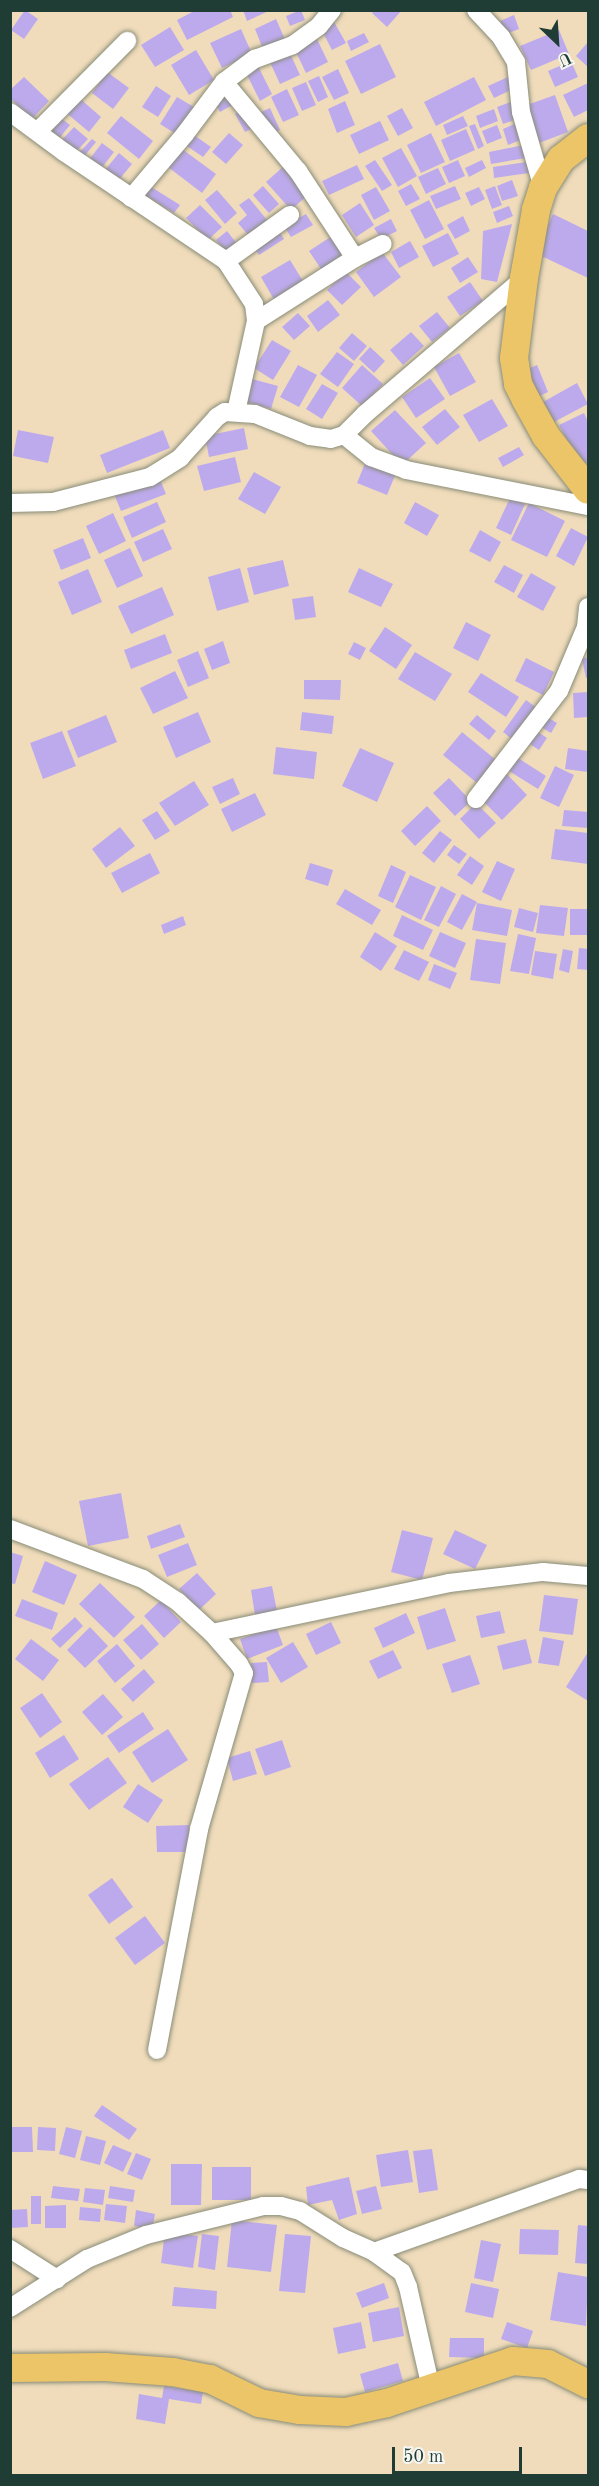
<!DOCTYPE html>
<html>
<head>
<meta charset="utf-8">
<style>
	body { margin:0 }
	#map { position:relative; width:599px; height:2486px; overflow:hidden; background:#f0dcbb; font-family:"Old Standard TT",serif }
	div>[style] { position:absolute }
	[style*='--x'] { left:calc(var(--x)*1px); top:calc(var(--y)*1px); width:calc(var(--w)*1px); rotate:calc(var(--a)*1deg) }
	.building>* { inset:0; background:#bdaaed }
	.roads { filter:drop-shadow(0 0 2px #888c78) drop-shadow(0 0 2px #888c78) }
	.street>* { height:18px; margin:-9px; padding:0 9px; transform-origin:9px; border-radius:9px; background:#fff }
	.primary>* { height:28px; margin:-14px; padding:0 14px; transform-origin:14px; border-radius:14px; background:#edc569 }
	span { translate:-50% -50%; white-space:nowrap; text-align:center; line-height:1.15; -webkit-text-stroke:4.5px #f6f6f2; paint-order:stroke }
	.frame { position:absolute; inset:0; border:12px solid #1f3d34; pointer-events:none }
	.north { position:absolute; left:527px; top:12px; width:60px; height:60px; -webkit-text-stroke:4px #f6f6f2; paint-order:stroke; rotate:155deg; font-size:16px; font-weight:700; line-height:24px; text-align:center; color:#1f3d34 }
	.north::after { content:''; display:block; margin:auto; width:21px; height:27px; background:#1f3d34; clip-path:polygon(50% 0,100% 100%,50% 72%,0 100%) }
	.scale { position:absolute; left:392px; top:2447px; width:130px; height:27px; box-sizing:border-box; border:3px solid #1f3d34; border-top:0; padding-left:8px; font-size:18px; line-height:21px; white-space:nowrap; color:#1f3d34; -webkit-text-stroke:4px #f6f6f2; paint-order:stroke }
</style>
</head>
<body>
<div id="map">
	<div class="building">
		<i style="clip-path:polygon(25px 10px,38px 19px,24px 39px,11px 30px)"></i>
		<i style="clip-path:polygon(196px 10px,230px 10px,233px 17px,187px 40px,177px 20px)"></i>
		<i style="clip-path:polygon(243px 10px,271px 10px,247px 21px)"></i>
		<i style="clip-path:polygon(301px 10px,305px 20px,290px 26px,286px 16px)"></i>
		<i style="clip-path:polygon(374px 10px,402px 10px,387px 27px,372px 13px)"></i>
		<i style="clip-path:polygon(514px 15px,519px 29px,506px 34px,500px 21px)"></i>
		<i style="clip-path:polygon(276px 19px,287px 44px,265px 54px,255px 29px)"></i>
		<i style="clip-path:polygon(333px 20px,346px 43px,332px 50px,320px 27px)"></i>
		<i style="clip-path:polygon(170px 27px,184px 50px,155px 67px,141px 45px)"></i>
		<i style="clip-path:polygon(241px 29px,252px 54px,222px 68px,210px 43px)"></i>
		<i style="clip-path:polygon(559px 30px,569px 54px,531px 70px,520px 46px)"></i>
		<i style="clip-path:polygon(364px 33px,369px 42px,351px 51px,347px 41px)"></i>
		<i style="clip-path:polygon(316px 37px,328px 62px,306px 73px,294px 48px)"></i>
		<i style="clip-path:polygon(588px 42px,588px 67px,576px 56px)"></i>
		<i style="clip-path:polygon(380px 44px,396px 77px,361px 94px,345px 61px)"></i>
		<i style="clip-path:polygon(196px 50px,214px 80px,189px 95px,171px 65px)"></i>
		<i style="clip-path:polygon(289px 51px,300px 75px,280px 84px,269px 60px)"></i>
		<i style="clip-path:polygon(571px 61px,578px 77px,555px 87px,548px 71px)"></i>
		<i style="clip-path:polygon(257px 64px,272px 94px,260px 101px,245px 71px)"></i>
		<i style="clip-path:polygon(338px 69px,349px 93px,334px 100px,322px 77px)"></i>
		<i style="clip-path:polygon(107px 72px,129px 88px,113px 109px,92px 93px)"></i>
		<i style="clip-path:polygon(319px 76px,328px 97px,318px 102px,308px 81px)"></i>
		<i style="clip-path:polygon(24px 77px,49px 101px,32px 119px,10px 98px,10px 90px)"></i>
		<i style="clip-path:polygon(474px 77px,486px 100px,436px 126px,424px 102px)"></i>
		<i style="clip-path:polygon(508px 77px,513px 89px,494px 98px,488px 86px)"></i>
		<i style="clip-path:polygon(306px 82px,316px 105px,302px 111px,292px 88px)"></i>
		<i style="clip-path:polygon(588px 83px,588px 110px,574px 117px,563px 95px)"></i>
		<i style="clip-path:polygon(156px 86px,171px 96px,158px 117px,142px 107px)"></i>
		<i style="clip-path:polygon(287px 89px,299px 115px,283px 122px,271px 97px)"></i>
		<i style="clip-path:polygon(230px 92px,236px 103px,220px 112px,214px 101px)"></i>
		<i style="clip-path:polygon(555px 95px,568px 132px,539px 143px,524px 106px)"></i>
		<i style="clip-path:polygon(77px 96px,101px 117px,89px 132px,64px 111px)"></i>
		<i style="clip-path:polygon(177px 97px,194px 107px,176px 134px,160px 124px)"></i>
		<i style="clip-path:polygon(345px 101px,355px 125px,337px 133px,328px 109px)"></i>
		<i style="clip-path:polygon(511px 102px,517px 119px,503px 124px,497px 107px)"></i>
		<i style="clip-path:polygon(270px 108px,280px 130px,270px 135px,259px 113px)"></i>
		<i style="clip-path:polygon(402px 108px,413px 128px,398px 136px,387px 116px)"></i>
		<i style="clip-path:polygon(244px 109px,255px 127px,245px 132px,235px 114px)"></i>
		<i style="clip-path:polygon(494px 109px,498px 121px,480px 128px,476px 116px)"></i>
		<i style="clip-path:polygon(58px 116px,70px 125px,57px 141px,45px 132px)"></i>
		<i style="clip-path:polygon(121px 116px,153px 141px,139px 159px,107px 133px)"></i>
		<i style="clip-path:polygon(463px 116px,468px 126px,447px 135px,443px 125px)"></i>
		<i style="clip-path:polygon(380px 121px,389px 140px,359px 154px,350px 135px)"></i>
		<i style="clip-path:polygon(517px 123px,523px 139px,508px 145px,503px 129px)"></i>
		<i style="clip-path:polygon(475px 124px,484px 146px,478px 149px,469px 126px)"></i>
		<i style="clip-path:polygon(497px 125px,502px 138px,487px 144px,482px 131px)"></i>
		<i style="clip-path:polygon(74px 127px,88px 139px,74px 154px,60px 142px)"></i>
		<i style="clip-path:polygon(466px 129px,475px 150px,450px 161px,441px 140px)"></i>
		<i style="clip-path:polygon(191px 133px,211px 147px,203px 157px,184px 144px)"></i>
		<i style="clip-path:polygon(229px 133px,243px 145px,226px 164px,212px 152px)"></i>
		<i style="clip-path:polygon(431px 133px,445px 162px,421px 173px,407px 145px)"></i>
		<i style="clip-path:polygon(92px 139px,96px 142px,82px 159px,77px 155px)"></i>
		<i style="clip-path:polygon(102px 143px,114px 152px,100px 170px,88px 161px)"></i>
		<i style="clip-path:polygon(524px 145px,526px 158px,491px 164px,489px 152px)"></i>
		<i style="clip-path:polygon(401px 148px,417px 176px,398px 187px,382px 158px)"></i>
		<i style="clip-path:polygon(182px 149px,216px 174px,202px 193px,168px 167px)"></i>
		<i style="clip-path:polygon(119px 153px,132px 164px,118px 181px,105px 170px)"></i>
		<i style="clip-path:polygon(375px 160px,392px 185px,382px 191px,365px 166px)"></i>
		<i style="clip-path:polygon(458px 160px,465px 176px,449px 183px,442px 167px)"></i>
		<i style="clip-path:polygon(482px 160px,486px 168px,469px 177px,465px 168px)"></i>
		<i style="clip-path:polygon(527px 162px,529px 173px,494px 178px,493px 167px)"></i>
		<i style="clip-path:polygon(357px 165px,364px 179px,329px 195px,322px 181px)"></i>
		<i style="clip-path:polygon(284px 166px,309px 194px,291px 210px,266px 182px)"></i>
		<i style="clip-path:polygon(438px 168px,446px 184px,426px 194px,418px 177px)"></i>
		<i style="clip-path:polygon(512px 180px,518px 196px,502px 201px,497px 186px)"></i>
		<i style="clip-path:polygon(411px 184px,420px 199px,406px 206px,398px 191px)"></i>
		<i style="clip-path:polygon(148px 185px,180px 205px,174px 213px,143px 194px)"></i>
		<i style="clip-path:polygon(263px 186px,279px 204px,269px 213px,253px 195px)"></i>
		<i style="clip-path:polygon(455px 186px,461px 199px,436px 209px,430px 196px)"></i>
		<i style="clip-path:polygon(495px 186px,502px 205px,492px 209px,485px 190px)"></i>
		<i style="clip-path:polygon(376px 187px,390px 211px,374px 220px,361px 195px)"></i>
		<i style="clip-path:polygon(479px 187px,485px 199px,471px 206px,465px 193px)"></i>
		<i style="clip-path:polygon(217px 190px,237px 213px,225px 224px,205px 200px)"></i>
		<i style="clip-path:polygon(249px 198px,267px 220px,248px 235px,238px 223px,247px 215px,239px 205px)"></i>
		<i style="clip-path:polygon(429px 200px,444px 229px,425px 239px,410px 210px)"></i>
		<i style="clip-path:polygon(360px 203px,374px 225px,356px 237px,342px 215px)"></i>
		<i style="clip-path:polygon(200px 205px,222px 227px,208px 240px,186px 218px)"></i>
		<i style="clip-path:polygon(509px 206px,513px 216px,497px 223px,493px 212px)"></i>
		<i style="clip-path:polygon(306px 214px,313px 225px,291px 237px,284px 226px)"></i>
		<i style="clip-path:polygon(553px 214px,588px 231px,588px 278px,535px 253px)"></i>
		<i style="clip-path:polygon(463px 216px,470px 231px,455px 239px,447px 225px)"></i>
		<i style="clip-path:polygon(391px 219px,397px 231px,381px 239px,374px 228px)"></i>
		<i style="clip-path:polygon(512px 224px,497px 282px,481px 279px,483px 231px)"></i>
		<i style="clip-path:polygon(277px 228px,284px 239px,259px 255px,252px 245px)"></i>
		<i style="clip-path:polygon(227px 231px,238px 245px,227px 253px,216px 240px)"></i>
		<i style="clip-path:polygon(448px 233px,459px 254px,433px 267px,422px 246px)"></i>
		<i style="clip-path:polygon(332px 236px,346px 256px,323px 272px,309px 251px)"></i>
		<i style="clip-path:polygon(410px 241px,419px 257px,399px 268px,391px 252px)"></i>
		<i style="clip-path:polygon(382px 252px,401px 277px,374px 297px,356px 272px)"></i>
		<i style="clip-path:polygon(468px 257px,478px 272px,460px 283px,451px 268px)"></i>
		<i style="clip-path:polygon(290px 260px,306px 286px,276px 303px,261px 277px)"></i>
		<i style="clip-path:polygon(346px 272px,361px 287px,342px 305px,327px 290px)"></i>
		<i style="clip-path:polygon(470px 282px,483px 301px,460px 316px,447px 297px)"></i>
		<i style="clip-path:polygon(328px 300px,340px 315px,318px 332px,307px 316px)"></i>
		<i style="clip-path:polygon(437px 312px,450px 328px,432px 342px,419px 326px)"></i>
		<i style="clip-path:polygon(298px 313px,310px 326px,294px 340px,282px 327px)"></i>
		<i style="clip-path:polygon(411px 332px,424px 346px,403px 365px,390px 350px)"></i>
		<i style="clip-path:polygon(352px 333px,367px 346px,354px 361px,339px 348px)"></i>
		<i style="clip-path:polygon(272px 340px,291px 351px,273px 380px,254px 368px)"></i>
		<i style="clip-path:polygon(370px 347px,385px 361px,374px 373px,359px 359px)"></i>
		<i style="clip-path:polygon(337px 352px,354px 364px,338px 387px,320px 374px)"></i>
		<i style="clip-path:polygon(459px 353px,476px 382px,450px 396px,434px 367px)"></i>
		<i style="clip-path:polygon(298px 365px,317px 375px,299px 407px,280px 397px)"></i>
		<i style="clip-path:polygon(362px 365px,383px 384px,362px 406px,342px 388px)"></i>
		<i style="clip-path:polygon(537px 365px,548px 392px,533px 399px,521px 372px)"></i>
		<i style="clip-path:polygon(430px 378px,445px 399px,416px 418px,402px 397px)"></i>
		<i style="clip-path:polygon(252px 379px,278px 386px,271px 409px,246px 402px)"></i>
		<i style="clip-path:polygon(577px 383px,588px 404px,554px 422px,543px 402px)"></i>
		<i style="clip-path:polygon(322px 384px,338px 393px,322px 419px,306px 409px)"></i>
		<i style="clip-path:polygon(492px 399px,508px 426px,479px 442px,463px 415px)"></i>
		<i style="clip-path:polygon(445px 409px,460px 427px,437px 445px,422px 427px)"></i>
		<i style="clip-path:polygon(395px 410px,426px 443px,402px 465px,371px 431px)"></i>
		<i style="clip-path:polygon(584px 413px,588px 422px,588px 462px,580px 466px,559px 425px)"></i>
		<i style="clip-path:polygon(244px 428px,248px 449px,209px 457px,205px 436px)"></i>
		<i style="clip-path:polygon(18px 430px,54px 437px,48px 463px,13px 456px)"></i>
		<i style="clip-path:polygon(163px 430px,170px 448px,107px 473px,100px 455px)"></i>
		<i style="clip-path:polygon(519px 447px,524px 455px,503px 467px,498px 458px)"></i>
		<i style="clip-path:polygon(235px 457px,241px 482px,204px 491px,197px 466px)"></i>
		<i style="clip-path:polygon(366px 461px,396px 473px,387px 495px,357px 483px)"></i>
		<i style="clip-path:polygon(254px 472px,281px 487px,265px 514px,238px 499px)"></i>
		<i style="clip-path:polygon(159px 477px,166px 494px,121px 511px,114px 494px)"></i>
		<i style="clip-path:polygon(510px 498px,525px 504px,511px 535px,496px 528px)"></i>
		<i style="clip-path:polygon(157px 502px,166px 522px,132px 538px,123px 517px)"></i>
		<i style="clip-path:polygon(415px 502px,439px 515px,427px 536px,404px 523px)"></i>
		<i style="clip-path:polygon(529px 503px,565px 521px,547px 557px,511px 540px)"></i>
		<i style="clip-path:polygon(113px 513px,126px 541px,99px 554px,86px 526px)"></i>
		<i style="clip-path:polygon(571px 528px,588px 537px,574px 566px,556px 556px)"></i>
		<i style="clip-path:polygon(163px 529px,172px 549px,143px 562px,134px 542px)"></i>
		<i style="clip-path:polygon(480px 530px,501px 542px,490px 562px,469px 551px)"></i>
		<i style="clip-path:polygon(83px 538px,91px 558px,61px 570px,53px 550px)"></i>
		<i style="clip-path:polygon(130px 548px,143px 576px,117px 588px,104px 560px)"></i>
		<i style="clip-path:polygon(283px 560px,289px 586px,254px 595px,247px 568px)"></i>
		<i style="clip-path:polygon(504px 565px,523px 575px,514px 593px,494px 582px)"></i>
		<i style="clip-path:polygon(240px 568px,249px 602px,217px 611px,208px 577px)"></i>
		<i style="clip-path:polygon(359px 568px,393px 584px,381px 607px,348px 592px)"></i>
		<i style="clip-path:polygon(88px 569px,102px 602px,72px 615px,58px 582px)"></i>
		<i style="clip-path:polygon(531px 573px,556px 587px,543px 611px,517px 597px)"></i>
		<i style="clip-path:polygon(162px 587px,174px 615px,131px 634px,118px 606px)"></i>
		<i style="clip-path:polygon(313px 596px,316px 617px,295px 620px,292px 599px)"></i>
		<i style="clip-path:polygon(466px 622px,491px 635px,478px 661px,453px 648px)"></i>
		<i style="clip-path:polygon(385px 627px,412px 645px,396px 669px,369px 651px)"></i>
		<i style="clip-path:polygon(165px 634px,172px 653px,131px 669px,124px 650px)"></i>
		<i style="clip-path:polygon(223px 641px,230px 663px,212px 670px,204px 649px)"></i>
		<i style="clip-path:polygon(354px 642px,366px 648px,360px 660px,348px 654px)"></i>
		<i style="clip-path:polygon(198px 651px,209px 678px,188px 687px,177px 660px)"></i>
		<i style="clip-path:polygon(415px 652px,452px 674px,435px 701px,398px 679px)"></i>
		<i style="clip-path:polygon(588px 657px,588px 677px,586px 678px,582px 659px)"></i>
		<i style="clip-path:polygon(526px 658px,554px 672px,543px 695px,515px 681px)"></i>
		<i style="clip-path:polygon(175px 671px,188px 698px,153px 714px,140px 688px)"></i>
		<i style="clip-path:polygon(481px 673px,519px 697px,506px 717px,468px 692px)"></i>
		<i style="clip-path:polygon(304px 680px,341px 680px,340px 700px,304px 699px)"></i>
		<i style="clip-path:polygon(588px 692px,588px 717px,574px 718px,573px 693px)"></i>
		<i style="clip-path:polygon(526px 700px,537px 708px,513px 740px,503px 732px)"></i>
		<i style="clip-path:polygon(198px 712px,211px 742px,176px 758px,163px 727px)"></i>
		<i style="clip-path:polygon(302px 712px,334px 716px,332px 734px,300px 730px)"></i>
		<i style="clip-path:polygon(106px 715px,117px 742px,78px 758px,67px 731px)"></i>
		<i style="clip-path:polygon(477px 715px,496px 731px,489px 740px,469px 724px)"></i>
		<i style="clip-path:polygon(547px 717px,557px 723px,551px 733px,541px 727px)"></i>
		<i style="clip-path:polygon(535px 730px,547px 738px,539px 750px,528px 743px)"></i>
		<i style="clip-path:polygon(62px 731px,76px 766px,43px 779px,30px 743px)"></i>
		<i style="clip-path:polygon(462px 732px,496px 760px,477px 783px,443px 755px)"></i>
		<i style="clip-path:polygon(276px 747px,317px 752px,314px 779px,273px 774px)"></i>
		<i style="clip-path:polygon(360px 748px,394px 763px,377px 802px,342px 786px)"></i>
		<i style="clip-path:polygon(568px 748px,588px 751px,588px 772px,565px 769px)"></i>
		<i style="clip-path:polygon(518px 758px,546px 776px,538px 789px,509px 771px)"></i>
		<i style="clip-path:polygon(555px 766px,574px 775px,559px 807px,540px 798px)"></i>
		<i style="clip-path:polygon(505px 772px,527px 795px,502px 820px,479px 797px)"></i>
		<i style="clip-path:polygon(233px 778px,240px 794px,220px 804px,212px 787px)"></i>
		<i style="clip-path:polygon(449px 778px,471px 801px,455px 816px,433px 793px)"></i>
		<i style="clip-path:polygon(194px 781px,209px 805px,175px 826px,159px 803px)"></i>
		<i style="clip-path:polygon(255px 793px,266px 815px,232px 832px,221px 809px)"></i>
		<i style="clip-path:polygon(476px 803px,496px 823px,479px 839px,460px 819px)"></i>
		<i style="clip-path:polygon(427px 806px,441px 821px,415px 846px,401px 831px)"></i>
		<i style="clip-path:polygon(564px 810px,588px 812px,588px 828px,562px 826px)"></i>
		<i style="clip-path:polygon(157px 811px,170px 831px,155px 840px,142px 820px)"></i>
		<i style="clip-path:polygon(120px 827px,135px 846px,106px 868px,92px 849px)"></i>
		<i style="clip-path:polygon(555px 829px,588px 833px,588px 864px,551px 859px)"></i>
		<i style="clip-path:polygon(440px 831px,452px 840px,434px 863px,422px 853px)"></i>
		<i style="clip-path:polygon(454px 845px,467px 854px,459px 864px,447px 855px)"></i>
		<i style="clip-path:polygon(150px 853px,160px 873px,122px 893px,111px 873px)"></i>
		<i style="clip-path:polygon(470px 856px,484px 866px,472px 885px,457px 875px)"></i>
		<i style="clip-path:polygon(497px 861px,515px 869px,501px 901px,482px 892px)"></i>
		<i style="clip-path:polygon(310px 863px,333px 870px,328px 886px,305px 879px)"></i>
		<i style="clip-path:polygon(391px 865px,406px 872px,393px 903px,378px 896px)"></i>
		<i style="clip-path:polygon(410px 875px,436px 887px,421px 920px,395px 907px)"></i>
		<i style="clip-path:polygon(441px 886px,456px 894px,439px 927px,424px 920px)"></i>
		<i style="clip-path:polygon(345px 889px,381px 910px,372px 925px,336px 904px)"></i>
		<i style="clip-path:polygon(462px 894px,477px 902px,462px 930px,447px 922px)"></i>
		<i style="clip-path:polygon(477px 903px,512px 910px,507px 936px,472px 930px)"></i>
		<i style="clip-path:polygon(540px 905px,568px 908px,564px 936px,536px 933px)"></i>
		<i style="clip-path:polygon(519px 908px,538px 913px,533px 932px,514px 927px)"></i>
		<i style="clip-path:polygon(570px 909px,588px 909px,588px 935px,570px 935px)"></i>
		<i style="clip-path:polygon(402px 915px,433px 930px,423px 950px,393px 936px)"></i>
		<i style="clip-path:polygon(183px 916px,186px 925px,164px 934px,161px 925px)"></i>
		<i style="clip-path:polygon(375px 932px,397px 946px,381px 971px,360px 957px)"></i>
		<i style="clip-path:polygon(440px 932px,466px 943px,455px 968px,429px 956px)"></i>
		<i style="clip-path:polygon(518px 934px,536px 938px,529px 974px,510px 971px)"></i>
		<i style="clip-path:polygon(476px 939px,506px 943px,500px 984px,470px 980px)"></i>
		<i style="clip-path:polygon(579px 948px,588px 949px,588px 970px,577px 969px)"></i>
		<i style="clip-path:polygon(563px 949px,573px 951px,569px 973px,559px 970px)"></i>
		<i style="clip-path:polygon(404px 950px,429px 962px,419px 981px,394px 969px)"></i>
		<i style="clip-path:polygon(535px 951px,557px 954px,553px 979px,531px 975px)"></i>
		<i style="clip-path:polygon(434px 964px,457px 973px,450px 989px,428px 980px)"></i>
		<i style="clip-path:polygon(121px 1493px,129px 1538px,88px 1546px,79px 1501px)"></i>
		<i style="clip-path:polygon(180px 1524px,185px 1537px,151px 1549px,147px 1536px)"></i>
		<i style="clip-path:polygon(402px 1530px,433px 1538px,422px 1580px,391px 1572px)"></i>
		<i style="clip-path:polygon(455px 1530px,487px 1545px,475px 1569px,443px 1554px)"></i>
		<i style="clip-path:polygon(188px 1543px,197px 1565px,167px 1577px,158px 1555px)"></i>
		<i style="clip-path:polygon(10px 1552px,23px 1556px,15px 1584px,10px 1583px)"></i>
		<i style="clip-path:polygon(45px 1561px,77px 1575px,64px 1605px,32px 1592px)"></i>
		<i style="clip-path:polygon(197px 1573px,216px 1594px,199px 1610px,179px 1589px)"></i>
		<i style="clip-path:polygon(100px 1583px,135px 1617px,114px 1638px,79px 1604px)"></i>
		<i style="clip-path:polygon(272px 1586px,277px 1611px,255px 1615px,251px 1590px)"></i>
		<i style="clip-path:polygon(544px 1595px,578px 1599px,573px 1635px,539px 1631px)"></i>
		<i style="clip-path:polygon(22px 1599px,58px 1613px,52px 1630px,15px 1616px)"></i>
		<i style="clip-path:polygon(161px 1600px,181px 1622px,164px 1638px,144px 1616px)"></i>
		<i style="clip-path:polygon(445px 1608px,456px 1641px,427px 1650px,417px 1617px)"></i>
		<i style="clip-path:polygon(500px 1611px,505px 1633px,481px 1638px,476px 1616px)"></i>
		<i style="clip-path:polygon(406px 1613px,415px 1633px,383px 1648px,374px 1628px)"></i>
		<i style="clip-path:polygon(75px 1617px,83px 1626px,60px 1648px,51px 1639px)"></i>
		<i style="clip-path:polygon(331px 1622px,341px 1643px,316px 1655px,306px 1634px)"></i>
		<i style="clip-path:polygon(142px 1624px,159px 1644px,141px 1660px,123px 1640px)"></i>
		<i style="clip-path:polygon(276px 1626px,283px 1645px,247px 1659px,240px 1639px)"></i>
		<i style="clip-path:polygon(90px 1627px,108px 1646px,85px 1668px,67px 1650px)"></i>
		<i style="clip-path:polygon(543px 1637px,564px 1641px,559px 1666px,538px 1663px)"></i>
		<i style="clip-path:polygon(31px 1639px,59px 1660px,43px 1681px,15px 1659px)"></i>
		<i style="clip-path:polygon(526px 1639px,532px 1663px,503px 1670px,497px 1646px)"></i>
		<i style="clip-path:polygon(293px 1642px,308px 1667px,281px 1683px,266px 1658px)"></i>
		<i style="clip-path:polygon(117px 1644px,135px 1666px,115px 1683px,97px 1661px)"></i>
		<i style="clip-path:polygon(393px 1650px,402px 1668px,378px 1679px,369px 1661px)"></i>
		<i style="clip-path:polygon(588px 1652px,588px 1701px,566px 1687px)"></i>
		<i style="clip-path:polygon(470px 1655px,480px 1684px,452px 1693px,442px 1664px)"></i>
		<i style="clip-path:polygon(267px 1662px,269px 1682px,252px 1683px,251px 1663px)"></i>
		<i style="clip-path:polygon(144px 1669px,155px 1682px,133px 1702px,121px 1689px)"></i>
		<i style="clip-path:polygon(42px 1693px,62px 1722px,40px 1738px,20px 1708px)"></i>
		<i style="clip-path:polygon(103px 1694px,123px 1717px,102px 1735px,82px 1712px)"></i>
		<i style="clip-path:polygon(143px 1712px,154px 1729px,119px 1753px,107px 1736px)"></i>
		<i style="clip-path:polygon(168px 1729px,188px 1760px,152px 1783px,132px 1752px)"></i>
		<i style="clip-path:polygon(64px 1735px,79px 1759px,50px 1778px,35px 1753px)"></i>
		<i style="clip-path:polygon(282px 1740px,291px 1767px,265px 1776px,255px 1749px)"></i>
		<i style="clip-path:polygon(250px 1751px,257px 1774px,233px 1781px,227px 1758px)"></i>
		<i style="clip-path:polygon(108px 1757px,127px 1783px,89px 1810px,69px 1784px)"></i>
		<i style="clip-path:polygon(138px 1784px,163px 1800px,148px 1823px,123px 1807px)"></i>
		<i style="clip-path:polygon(189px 1825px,189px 1852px,157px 1852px,156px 1826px)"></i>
		<i style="clip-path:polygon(112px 1878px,133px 1907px,109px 1924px,88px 1895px)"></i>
		<i style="clip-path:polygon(145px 1916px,165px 1943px,135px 1965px,115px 1938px)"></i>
		<i style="clip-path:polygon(102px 2105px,137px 2129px,129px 2140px,94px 2116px)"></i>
		<i style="clip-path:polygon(10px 2127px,32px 2127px,33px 2152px,10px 2152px)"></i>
		<i style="clip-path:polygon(38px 2127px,56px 2128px,55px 2151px,37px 2150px)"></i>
		<i style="clip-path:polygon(66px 2127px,82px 2131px,75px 2158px,59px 2154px)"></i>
		<i style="clip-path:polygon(86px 2136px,106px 2141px,100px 2165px,80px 2160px)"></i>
		<i style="clip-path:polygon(113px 2145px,132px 2153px,123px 2172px,104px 2163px)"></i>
		<i style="clip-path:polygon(432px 2149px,438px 2190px,419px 2193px,413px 2151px)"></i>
		<i style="clip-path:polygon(408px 2150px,413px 2182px,381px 2187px,376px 2155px)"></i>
		<i style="clip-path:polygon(136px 2153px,151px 2159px,142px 2180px,127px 2174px)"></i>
		<i style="clip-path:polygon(171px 2164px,202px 2164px,201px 2205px,171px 2205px)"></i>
		<i style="clip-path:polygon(212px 2167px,251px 2167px,251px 2200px,212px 2200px)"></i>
		<i style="clip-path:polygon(349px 2177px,357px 2214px,339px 2220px,332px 2200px,308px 2205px,306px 2187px)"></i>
		<i style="clip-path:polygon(53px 2186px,80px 2189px,78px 2201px,51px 2198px)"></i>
		<i style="clip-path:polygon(110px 2186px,135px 2190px,133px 2202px,108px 2198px)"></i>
		<i style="clip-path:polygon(376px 2186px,382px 2209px,362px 2214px,356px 2191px)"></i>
		<i style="clip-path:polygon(85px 2188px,105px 2190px,103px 2205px,83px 2202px)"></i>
		<i style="clip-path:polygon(31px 2196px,41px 2196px,41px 2224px,31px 2224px)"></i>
		<i style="clip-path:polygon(106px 2204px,127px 2206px,125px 2223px,104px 2220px)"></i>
		<i style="clip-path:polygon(66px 2205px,66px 2228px,45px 2228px,45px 2206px)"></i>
		<i style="clip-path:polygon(80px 2207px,101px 2209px,100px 2222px,79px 2220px)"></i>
		<i style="clip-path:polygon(27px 2209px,28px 2227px,10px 2228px,10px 2210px)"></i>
		<i style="clip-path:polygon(136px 2210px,155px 2214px,152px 2229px,134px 2226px)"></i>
		<i style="clip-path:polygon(232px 2220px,277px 2225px,271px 2272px,227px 2267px)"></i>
		<i style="clip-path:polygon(578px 2225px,588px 2226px,588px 2264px,575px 2263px)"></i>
		<i style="clip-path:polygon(520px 2229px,559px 2230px,558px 2255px,519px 2254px)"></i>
		<i style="clip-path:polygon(165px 2232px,198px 2236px,193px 2268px,161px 2263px)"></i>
		<i style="clip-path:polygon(202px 2234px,219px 2236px,215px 2270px,198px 2267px)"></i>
		<i style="clip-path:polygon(285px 2234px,311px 2236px,305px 2293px,279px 2291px)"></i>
		<i style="clip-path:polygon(481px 2240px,501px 2244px,493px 2282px,474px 2278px)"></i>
		<i style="clip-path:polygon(558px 2272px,588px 2277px,586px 2326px,550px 2320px)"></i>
		<i style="clip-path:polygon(384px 2283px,389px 2298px,362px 2308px,356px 2293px)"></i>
		<i style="clip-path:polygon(471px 2283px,499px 2289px,493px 2318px,465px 2312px)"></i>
		<i style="clip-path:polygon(174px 2287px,217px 2291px,216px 2309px,172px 2306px)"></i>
		<i style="clip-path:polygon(399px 2307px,404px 2336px,373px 2342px,368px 2313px)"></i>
		<i style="clip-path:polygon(361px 2322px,366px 2348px,338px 2354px,333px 2328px)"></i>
		<i style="clip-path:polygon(507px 2322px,533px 2331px,527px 2348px,501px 2339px)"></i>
		<i style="clip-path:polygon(450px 2338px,484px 2338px,484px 2358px,449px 2357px)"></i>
		<i style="clip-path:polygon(398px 2363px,403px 2381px,365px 2392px,360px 2374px)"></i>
		<i style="clip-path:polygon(164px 2386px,203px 2392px,201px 2404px,169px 2399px,165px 2424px,136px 2419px,139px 2394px,162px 2398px)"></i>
	</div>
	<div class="roads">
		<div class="street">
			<i style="--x:476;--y:10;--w:37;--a:47"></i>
			<i style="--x:501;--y:37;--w:29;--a:59"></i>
			<i style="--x:516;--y:62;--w:50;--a:84.3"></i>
			<i style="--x:521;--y:112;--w:79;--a:73.9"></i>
			<i style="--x:224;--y:82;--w:116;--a:50.3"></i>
			<i style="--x:298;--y:171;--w:104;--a:56.8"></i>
			<i style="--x:10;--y:112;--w:67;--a:36.5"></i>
			<i style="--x:64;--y:152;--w:195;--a:33.9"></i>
			<i style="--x:226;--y:261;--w:51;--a:56.9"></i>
			<i style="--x:254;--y:304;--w:17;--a:83"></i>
			<i style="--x:256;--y:321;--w:93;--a:102.4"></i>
			<i style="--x:38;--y:131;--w:127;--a:-45.3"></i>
			<i style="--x:131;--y:198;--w:84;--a:-49.8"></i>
			<i style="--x:185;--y:134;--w:65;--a:-53.1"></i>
			<i style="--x:224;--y:82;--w:39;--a:-37"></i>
			<i style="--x:255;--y:59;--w:40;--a:-20.2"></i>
			<i style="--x:293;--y:45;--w:32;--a:-36"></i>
			<i style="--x:319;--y:26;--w:21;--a:-51"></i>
			<i style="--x:226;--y:261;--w:79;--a:-35.7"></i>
			<i style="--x:256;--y:321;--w:117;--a:-32.5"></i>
			<i style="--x:355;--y:258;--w:31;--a:-27"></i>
			<i style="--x:344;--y:435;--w:35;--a:39"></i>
			<i style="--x:371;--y:457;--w:37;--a:20"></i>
			<i style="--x:406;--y:470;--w:186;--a:11.2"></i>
			<i style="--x:10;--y:503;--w:43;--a:-1.3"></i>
			<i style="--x:53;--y:502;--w:100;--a:-14.5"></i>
			<i style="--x:150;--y:477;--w:36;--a:-32"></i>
			<i style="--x:180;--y:458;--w:55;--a:-47.9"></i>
			<i style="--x:217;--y:417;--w:9;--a:-32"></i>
			<i style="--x:225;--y:412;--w:30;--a:4"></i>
			<i style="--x:255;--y:414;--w:59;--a:21.8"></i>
			<i style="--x:310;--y:436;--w:21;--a:8"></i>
			<i style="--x:331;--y:439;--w:14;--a:-17"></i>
			<i style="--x:344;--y:435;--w:30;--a:-45"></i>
			<i style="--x:365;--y:414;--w:209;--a:-40.5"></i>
			<i style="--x:476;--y:799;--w:136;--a:-52.5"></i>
			<i style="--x:559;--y:691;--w:69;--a:-67.1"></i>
			<i style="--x:586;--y:627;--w:20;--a:-84"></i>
			<i style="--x:10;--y:1529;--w:142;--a:20.6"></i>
			<i style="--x:143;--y:1579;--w:42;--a:33.3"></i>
			<i style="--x:178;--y:1602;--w:46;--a:42.4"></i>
			<i style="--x:212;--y:1633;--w:242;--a:-11.9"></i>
			<i style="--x:449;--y:1583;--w:95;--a:-6.7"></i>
			<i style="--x:543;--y:1572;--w:45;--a:5.1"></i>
			<i style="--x:157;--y:2050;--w:225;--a:-79.2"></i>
			<i style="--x:199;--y:1829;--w:162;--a:-73.9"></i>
			<i style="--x:244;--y:1673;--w:10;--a:-119"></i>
			<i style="--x:239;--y:1664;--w:41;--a:-131.1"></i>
			<i style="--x:10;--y:2249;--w:56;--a:32.6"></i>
			<i style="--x:374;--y:2252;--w:218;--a:-19.6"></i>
			<i style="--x:579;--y:2179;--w:9;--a:6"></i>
			<i style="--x:10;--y:2308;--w:91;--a:-32.5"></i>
			<i style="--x:87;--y:2259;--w:64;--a:-22.1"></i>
			<i style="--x:146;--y:2235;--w:121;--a:-13.9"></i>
			<i style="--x:263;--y:2206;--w:18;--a:0"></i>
			<i style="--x:281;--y:2206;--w:20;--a:15"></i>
			<i style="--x:300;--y:2211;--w:51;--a:32.1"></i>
			<i style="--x:343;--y:2238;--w:34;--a:24"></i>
			<i style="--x:374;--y:2252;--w:34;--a:36"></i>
			<i style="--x:402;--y:2272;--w:16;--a:68"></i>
			<i style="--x:408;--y:2287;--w:104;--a:77.2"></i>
		</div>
		<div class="primary">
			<i style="--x:588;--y:138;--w:34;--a:142"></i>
			<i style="--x:561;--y:159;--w:34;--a:122"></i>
			<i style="--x:543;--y:188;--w:23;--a:108"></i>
			<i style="--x:536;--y:210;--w:69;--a:100"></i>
			<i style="--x:524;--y:278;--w:81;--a:97.1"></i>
			<i style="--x:514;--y:358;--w:26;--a:81"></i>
			<i style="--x:518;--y:384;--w:18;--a:63"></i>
			<i style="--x:526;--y:400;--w:41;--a:60.9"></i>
			<i style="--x:546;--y:436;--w:68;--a:52.1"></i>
			<i style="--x:10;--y:2368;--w:95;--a:-0.6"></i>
			<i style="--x:105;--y:2367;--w:68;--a:4.2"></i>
			<i style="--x:173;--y:2372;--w:38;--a:11"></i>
			<i style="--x:210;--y:2379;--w:55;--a:26.1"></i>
			<i style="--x:259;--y:2403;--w:42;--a:9.7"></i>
			<i style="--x:300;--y:2410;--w:46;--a:2.5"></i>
			<i style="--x:346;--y:2412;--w:42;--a:-12.4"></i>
			<i style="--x:387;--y:2403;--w:133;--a:-18.4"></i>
			<i style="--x:513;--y:2361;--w:35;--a:5"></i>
			<i style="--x:548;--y:2364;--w:45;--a:26.6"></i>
		</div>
	</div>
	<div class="frame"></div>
	<div class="north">U</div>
	<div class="scale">50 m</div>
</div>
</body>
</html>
